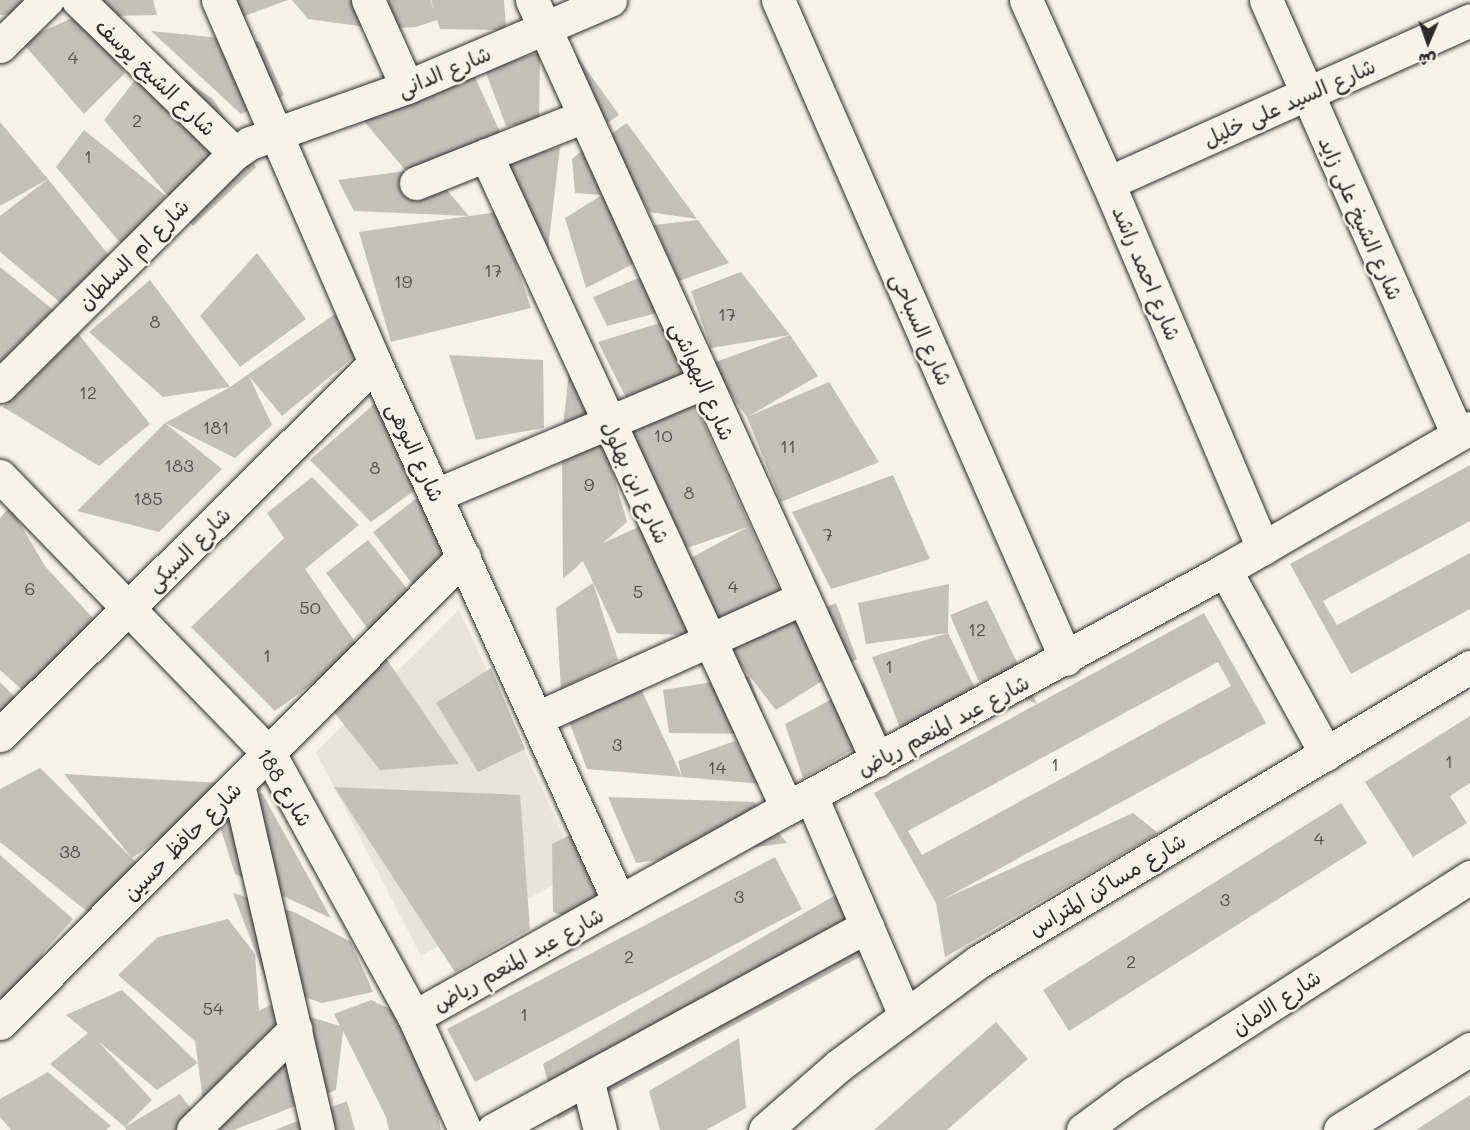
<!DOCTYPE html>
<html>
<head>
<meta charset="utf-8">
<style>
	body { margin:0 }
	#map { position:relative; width:1470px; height:1130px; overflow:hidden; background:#f7f3e8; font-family:Mali,"Playpen Sans Arabic",sans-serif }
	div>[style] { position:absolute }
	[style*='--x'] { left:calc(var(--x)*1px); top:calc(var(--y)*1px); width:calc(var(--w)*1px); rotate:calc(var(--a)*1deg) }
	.built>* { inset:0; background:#e8e4da }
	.building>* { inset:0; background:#c4c1b9 }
	.roads { filter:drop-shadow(0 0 2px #2b2b2b) drop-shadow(0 0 2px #2b2b2b) }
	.street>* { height:33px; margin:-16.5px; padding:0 16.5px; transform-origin:16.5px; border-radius:16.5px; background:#f7f3e8 }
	span { translate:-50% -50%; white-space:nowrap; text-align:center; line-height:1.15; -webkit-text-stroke:5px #f7f3e8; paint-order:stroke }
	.number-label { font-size:18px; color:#51504e }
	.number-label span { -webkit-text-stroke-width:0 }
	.street-label { font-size:21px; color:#2b2b2b }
	.north { position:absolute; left:1398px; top:12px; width:60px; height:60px; -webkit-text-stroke:4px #f7f3e8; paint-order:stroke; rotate:182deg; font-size:16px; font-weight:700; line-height:24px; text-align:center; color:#2b2b2b }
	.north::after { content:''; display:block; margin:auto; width:21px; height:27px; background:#2b2b2b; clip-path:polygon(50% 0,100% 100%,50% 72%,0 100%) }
</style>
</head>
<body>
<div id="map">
	<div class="built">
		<i style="clip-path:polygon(459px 610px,580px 871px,421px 956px,316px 752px)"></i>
	</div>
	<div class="building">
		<i style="clip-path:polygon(0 0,33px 0,21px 14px,0 15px)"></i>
		<i style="clip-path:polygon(95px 0,153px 0,157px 15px,110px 16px)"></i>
		<i style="clip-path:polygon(237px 0,288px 0,242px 17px)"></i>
		<i style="clip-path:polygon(292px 0,430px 0,434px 10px,431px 0,504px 0,506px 30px,440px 29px,437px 20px,416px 27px,381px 29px,308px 19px)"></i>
		<i style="clip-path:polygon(79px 15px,125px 73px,84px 114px,21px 41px)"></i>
		<i style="clip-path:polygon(151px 31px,260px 42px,284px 95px,241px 114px)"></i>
		<i style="clip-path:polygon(540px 52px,539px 123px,506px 126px,485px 70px)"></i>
		<i style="clip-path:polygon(577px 56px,619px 115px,603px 126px,577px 71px)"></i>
		<i style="clip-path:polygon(153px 57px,213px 99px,256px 167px,193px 226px,104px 120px)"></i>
		<i style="clip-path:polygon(474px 75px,507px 147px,406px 171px,352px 107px)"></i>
		<i style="clip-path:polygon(0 122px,48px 179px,119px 268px,62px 304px,0 252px,0 216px,48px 179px,0 206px)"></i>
		<i style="clip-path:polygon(627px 123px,697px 219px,649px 212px,608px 136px)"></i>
		<i style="clip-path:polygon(84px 130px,166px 196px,123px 246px,56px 167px)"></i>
		<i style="clip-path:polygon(560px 147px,548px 249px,507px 162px)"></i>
		<i style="clip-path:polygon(585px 148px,602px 195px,635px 263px,586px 288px,565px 218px,602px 195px,575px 193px,572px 159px)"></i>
		<i style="clip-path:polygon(428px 168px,469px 216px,499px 212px,531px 308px,391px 342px,359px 232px,469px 216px,354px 211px,338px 180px)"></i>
		<i style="clip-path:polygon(698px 220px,729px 263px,679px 281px,654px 225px)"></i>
		<i style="clip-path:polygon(257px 253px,306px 319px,240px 367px,200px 316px)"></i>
		<i style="clip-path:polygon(0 267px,66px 320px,0 372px)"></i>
		<i style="clip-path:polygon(741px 272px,790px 335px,818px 376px,747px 417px,829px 382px,879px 462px,781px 502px,747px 417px,710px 364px,790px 335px,711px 348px,691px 291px)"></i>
		<i style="clip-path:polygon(641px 277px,657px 313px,607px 326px,593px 297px)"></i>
		<i style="clip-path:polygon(150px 280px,230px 387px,335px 314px,355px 356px,282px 416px,249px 376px,272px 425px,235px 458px,165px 423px,230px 387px,163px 397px,89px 332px)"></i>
		<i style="clip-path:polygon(663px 322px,687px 374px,626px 398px,598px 342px)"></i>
		<i style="clip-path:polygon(77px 332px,150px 424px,99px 466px,3px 407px)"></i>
		<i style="clip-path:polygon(449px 355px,543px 360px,544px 428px,476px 440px)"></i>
		<i style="clip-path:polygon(570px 361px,594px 415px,563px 428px)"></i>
		<i style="clip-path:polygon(692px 398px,780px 592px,717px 622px,689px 559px,748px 527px,687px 548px,627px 430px)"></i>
		<i style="clip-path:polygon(380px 399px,426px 482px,371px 522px,310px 460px)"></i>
		<i style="clip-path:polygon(165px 423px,222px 469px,159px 532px,77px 511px)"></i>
		<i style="clip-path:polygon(602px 435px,627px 522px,603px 543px,645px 524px,691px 635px,617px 633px,583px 561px,563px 579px,562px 460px)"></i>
		<i style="clip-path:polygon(1470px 465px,1470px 521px,1323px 601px,1337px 625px,1470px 553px,1470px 609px,1351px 674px,1290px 564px)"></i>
		<i style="clip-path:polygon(893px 475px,930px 559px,831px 589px,792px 512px)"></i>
		<i style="clip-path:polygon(312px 477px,359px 525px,305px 569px,360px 649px,275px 711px,191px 627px,284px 538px,267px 513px)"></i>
		<i style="clip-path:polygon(426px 491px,458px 554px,417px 590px,373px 532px)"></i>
		<i style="clip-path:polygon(10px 507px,45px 566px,102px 628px,26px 693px,0 670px,0 518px)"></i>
		<i style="clip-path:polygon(368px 540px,414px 597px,371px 633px,326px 573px)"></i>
		<i style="clip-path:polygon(593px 583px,618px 660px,561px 689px,556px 608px)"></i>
		<i style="clip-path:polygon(949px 584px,948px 633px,978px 694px,900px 728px,872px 657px,948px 633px,866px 644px,858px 603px)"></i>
		<i style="clip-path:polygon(987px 600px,1037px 704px,978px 680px,950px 615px)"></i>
		<i style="clip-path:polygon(836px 603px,857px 659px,776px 710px,729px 650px)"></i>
		<i style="clip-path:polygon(evenodd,1204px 613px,1266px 723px,942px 900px,1133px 813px,1158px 833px,945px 957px,936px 903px,874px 793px,1204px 613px,1218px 662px,1231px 686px,922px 855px,908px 831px,1218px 662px)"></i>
		<i style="clip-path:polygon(383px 654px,459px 764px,380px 770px,330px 707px)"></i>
		<i style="clip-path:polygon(491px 668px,525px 749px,478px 772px,436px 703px)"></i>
		<i style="clip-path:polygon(749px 676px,770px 734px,669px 733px,663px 690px)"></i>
		<i style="clip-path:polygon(0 682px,16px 698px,0 715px)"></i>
		<i style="clip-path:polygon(864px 682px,886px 731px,803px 778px,785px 724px)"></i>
		<i style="clip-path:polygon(642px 691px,682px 777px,587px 769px,567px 716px)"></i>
		<i style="clip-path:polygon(1470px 716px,1470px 783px,1450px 796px,1467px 823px,1413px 857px,1365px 782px)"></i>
		<i style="clip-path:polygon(735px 741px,762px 784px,682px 777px,678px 761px)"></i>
		<i style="clip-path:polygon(40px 768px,132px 858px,64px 774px,238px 784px,132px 858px,148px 874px,89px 913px,0 842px,0 789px)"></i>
		<i style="clip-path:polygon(334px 787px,520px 795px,530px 929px,455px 972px)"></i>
		<i style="clip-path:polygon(262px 793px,331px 918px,235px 874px,214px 808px)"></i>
		<i style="clip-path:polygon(608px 797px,754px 802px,787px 843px,636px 863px)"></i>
		<i style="clip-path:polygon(1341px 803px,1367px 843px,1069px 1031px,1043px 990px)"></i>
		<i style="clip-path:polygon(603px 819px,604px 929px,553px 912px,552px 844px)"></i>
		<i style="clip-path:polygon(0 855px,73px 919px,45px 950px,13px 1010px,0 997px)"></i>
		<i style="clip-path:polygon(775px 857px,802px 909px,475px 1082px,447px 1029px)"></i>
		<i style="clip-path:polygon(233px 893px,294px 912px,351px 942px,373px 992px,322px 1003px,268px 985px)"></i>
		<i style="clip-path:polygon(839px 893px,869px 952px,558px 1120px,543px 1064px)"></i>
		<i style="clip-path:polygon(228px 919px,255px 954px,259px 1011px,270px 1005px,340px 1026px,334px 1014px,371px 1000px,396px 1012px,436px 1107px,441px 1130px,389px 1130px,386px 1117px,343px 1031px,336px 1090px,234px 1130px,207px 1130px,198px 1063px,157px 1090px,98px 1041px,152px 1100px,125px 1127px,50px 1064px,88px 1033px,66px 1015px,122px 990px,198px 1063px,195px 1041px,118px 975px,158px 937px)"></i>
		<i style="clip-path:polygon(996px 1022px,1028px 1059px,947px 1130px,874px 1130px)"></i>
		<i style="clip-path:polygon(739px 1038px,746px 1108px,706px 1130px,660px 1130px,649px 1091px)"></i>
		<i style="clip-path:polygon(48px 1072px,111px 1126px,106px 1130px,11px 1130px,0 1117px,0 1099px)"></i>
		<i style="clip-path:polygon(180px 1094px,206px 1130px,126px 1130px,125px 1127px)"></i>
		<i style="clip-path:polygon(1470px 1095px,1470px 1130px,1416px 1130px)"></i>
		<i style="clip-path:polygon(347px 1101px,355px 1130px,275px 1130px)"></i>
	</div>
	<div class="roads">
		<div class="street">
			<i style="--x:78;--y:0;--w:219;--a:44.3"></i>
			<i style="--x:218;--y:0;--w:395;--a:66.6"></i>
			<i style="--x:375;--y:363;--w:592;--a:65.64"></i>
			<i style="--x:368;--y:0;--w:95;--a:65.9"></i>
			<i style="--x:532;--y:0;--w:835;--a:65.58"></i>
			<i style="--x:778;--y:0;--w:719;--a:66.39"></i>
			<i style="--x:1026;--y:0;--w:201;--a:65.9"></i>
			<i style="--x:1108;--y:183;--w:397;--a:67"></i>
			<i style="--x:1266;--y:0;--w:475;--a:66.2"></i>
			<i style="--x:0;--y:46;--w:66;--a:-44.4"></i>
			<i style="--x:486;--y:155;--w:719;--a:65.25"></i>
			<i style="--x:416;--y:183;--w:181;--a:-21.7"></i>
			<i style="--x:1108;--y:183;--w:397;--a:-24.2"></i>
			<i style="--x:0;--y:386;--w:331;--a:-44.8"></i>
			<i style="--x:235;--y:153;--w:18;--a:-34"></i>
			<i style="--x:250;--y:143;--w:167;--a:-19.6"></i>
			<i style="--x:407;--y:87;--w:221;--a:-23.2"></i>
			<i style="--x:0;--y:476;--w:388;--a:45.9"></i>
			<i style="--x:270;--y:755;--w:299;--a:61.2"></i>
			<i style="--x:414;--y:1017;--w:124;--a:65.7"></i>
			<i style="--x:436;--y:495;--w:290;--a:-22.8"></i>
			<i style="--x:1225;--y:570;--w:210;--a:61.2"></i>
			<i style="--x:537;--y:718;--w:292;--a:-24.3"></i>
			<i style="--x:0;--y:735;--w:528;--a:-44.77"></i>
			<i style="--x:238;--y:784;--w:355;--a:77"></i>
			<i style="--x:811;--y:796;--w:236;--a:66.8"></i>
			<i style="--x:414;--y:1017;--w:428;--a:-29.3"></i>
			<i style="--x:787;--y:808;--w:498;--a:-28.5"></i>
			<i style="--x:1225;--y:570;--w:283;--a:-30.1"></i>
			<i style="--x:0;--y:1023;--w:658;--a:-45.18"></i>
			<i style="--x:587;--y:1079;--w:53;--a:75.7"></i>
			<i style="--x:193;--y:1130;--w:144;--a:-44.7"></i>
			<i style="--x:493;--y:1130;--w:426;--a:-28.6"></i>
			<i style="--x:765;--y:1130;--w:97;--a:-41.2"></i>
			<i style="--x:838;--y:1066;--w:174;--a:-36.6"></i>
			<i style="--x:978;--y:962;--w:574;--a:-30.95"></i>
			<i style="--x:1083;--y:1130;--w:61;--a:-36.3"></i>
			<i style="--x:1132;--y:1094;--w:402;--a:-32.7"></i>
			<i style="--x:1340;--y:1130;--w:153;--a:-31.9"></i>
		</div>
	</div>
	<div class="number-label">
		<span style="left:73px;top:57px">4</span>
		<span style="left:137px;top:120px">2</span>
		<span style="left:88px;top:156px">1</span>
		<span style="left:493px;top:270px">17</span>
		<span style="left:403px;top:281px">19</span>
		<span style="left:727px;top:314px">17</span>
		<span style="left:155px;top:321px">8</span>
		<span style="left:88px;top:392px">12</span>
		<span style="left:216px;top:427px">181</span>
		<span style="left:663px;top:435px">10</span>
		<span style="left:788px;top:446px">11</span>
		<span style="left:179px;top:465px">183</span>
		<span style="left:375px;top:467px">8</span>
		<span style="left:589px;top:484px">9</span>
		<span style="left:689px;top:492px">8</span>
		<span style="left:148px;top:498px">185</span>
		<span style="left:828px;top:534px">7</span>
		<span style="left:733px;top:586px">4</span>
		<span style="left:30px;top:588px">6</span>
		<span style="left:638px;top:591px">5</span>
		<span style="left:310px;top:607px">50</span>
		<span style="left:977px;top:629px">12</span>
		<span style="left:267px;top:655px">1</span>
		<span style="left:889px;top:666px">1</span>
		<span style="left:617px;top:744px">3</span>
		<span style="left:1449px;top:761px">1</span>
		<span style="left:1055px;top:764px">1</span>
		<span style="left:717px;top:767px">14</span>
		<span style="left:1319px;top:838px">4</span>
		<span style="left:70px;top:851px">38</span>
		<span style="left:739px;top:896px">3</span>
		<span style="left:1225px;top:899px">3</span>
		<span style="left:629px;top:956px">2</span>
		<span style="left:1131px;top:961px">2</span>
		<span style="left:213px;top:1008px">54</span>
		<span style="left:524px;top:1014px">1</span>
	</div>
	<div class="street-label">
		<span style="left:444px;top:71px;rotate:-23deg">شارع الدانى</span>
		<span style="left:156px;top:77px;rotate:44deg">شارع الشيخ يوسف</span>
		<span style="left:1289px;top:102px;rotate:-24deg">شارع السيد على خليل</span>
		<span style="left:1361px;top:218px;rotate:66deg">شارع الشيخ على زايد</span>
		<span style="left:133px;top:254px;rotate:-45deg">شارع ام السلطان</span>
		<span style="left:1147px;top:273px;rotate:67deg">شارع احمد راشد</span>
		<span style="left:922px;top:329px;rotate:66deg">شارع السباحى</span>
		<span style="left:703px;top:381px;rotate:66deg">شارع البهواشى</span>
		<span style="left:416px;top:452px;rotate:65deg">شارع البوهى</span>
		<span style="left:636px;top:482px;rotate:65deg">شارع ابن بهلول</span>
		<span style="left:188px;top:549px;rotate:-45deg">شارع السبكى</span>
		<span style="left:943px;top:725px;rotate:-28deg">شارع عبد المنعم رياض</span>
		<span style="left:285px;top:787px;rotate:59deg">شارع 188</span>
		<span style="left:182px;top:841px;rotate:-45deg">شارع حافظ حسين</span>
		<span style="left:1107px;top:884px;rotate:-31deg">شارع مساكن المتراس</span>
		<span style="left:518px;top:959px;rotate:-29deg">شارع عبد المنعم رياض</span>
		<span style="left:1276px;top:1002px;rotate:-33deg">شارع الامان</span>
	</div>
	<div class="north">ش</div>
</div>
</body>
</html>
